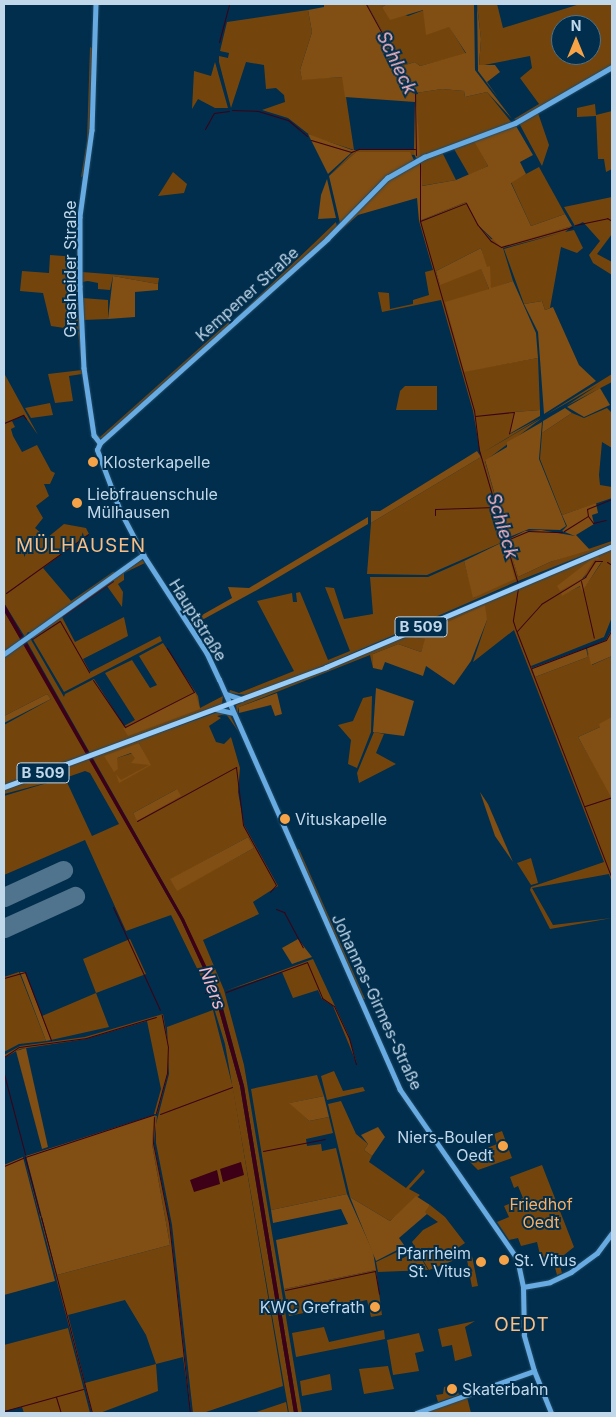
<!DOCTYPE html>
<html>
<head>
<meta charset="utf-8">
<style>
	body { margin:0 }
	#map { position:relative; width:616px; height:1417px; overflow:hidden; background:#012e4c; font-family:Inter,sans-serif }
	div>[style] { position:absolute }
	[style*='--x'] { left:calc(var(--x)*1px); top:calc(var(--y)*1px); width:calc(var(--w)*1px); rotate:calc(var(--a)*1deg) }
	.green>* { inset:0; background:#73450d }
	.forest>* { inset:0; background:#814e13 }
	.water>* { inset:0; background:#3d0016 }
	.stream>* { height:1px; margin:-0.5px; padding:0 0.5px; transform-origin:0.5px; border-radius:0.5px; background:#3d0016 }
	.runway>* { height:19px; margin:-9.5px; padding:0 9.5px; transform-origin:9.5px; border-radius:9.5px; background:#50748d }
	.roads { filter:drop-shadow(0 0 1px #204965) drop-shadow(0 0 1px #204965) }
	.secondary>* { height:4.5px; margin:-2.25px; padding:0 2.25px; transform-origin:2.25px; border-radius:2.25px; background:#67abe2 }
	.primary>* { height:5px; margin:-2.5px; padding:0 2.5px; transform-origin:2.5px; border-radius:2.5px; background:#99ccf7 }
	.dots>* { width:14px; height:14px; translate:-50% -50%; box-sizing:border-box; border:2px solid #012e4c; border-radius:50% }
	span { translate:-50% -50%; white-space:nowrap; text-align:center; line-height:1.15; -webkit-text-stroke:4px #012e4c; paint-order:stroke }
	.shield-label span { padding:1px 4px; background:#012e4c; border:1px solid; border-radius:4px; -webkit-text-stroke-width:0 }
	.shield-label { font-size:15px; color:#c1d7ea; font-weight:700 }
	.street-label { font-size:16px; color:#c1d7ea }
	.poi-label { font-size:16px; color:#c1d7ea }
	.left { translate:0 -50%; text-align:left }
	.right { translate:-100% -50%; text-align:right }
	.park-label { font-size:16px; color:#faaf63 }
	.water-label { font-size:18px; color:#f7b7c4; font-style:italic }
	.quarter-label { font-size:19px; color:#f9be85; letter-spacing:1px }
	.frame { position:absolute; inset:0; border:5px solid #c1d7ea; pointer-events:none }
	.north { position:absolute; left:551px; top:15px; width:50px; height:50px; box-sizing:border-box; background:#012e4c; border:1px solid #4e728b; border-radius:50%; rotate:0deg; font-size:14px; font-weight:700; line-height:20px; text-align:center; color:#c1d7ea }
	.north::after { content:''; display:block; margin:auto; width:18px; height:22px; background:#f6a247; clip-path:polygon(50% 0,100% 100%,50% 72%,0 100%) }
</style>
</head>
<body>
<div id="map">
	<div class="green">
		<i style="clip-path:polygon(367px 4px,387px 4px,382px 7px,408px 16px,424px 10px,449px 26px,466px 54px,420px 66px,415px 62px,402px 66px)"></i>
		<i style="clip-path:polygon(evenodd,477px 4px,497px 4px,503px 28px,580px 4px,611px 4px,612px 65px,518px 120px,514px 119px,539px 104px,520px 78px,532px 68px,530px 56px,479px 66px,481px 39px,477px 4px,561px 25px,591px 25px,591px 55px,561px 55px,561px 25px)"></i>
		<i style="clip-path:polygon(308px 10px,312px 32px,300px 70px,302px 79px,343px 77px,354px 150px,311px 136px,288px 118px,262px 110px,285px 102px,284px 95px,276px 88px,266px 89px,264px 65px,246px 62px,231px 108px,219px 62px,219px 56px,228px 58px,229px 53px,220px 51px,227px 22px)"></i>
		<i style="clip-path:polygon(90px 47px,93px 49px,91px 121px,84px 176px,81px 177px,87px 141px)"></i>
		<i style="clip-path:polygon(215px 62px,228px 108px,215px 108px,198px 99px,192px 109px,194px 71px,211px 76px)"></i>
		<i style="clip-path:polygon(593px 80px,538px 113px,549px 145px,542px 166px,519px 123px)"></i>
		<i style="clip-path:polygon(442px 89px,464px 91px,465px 97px,487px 92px,512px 123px,419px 158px,416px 93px)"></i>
		<i style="clip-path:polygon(595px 104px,596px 115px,612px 111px,612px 169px,606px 172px,604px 159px,598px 159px,596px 116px,577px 117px,577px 108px)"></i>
		<i style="clip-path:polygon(515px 125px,516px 126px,475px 141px,488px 166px,469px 175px,454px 149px,442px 152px,456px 180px,421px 186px,420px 161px,438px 153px,498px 132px)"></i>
		<i style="clip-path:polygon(355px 150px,414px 150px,415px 155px,356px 152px,329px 176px)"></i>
		<i style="clip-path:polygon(539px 167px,565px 214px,531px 226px,511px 182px)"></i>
		<i style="clip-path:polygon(173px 172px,187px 184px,184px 193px,158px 196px)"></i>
		<i style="clip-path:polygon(612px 197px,612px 234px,597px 254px,612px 262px,612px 275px,593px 263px,589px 255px,600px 241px,583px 222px,575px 226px,564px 207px)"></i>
		<i style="clip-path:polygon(466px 202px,477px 224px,491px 239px,535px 236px,572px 226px,565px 232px,574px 230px,583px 248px,577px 253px,561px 247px,550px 308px,545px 310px,542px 301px,524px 304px,504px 249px,564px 232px,503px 248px,513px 281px,491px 289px,481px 248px,436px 271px,440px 284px,481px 268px,489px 289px,464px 371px,538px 358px,540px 410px,514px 412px,510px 434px,542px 417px,482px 453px,542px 418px,485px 461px,518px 577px,550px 562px,612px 541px,612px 544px,518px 581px,309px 672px,247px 695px,229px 693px,230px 690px,239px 693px,294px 671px,257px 601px,292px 593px,293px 602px,297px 602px,296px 593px,300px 592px,328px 660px,350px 651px,325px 587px,334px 588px,344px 619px,373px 614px,370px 577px,428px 577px,464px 561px,474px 598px,505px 541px,427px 575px,367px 574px,371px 523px,481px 457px,473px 411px,441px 300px,382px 312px,378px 292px,389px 293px,390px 309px,413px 304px,413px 300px,429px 295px,425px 272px,433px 270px,419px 221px)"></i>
		<i style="clip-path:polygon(77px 218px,81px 329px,78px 330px,51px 326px,43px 293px,20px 291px,22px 271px,49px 273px,50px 255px,77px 257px)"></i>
		<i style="clip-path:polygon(336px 222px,337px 227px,325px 239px,234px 320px)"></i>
		<i style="clip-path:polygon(82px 241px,82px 272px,159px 278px,158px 284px,113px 276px,110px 290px,98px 289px,98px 283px,88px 281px,82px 282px,82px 298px,108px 300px,108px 319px,83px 320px,81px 286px)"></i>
		<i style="clip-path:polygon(232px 319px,231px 324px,103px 438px,99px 438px,96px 436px,86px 369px,96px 434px,100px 437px)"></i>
		<i style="clip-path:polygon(78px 331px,81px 333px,89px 420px,82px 374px,69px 376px,73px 401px,55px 403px,48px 374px,82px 370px)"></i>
		<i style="clip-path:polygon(4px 373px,38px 435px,24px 415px,5px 424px,12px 421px,15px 427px,11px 429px,13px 436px,22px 452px,37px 445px,51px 471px,55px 473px,50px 484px,44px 484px,49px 496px,36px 506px,43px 518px,35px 528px,47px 538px,64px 524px,86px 528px,89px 534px,43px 568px,71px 601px,113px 572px,117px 572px,31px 633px,28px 632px,25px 637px,4px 603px)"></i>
		<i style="clip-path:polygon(612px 374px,612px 382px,566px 406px,598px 385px,544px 416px)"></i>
		<i style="clip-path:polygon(405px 386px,437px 386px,437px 410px,396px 410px,400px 391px)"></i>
		<i style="clip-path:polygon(50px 403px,53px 415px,31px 418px,25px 408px)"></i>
		<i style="clip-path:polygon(607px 408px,612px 413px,612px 448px,602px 442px,599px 475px,600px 485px,612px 487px,612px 498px,562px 515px,540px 459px,542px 433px,572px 413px,584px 418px)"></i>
		<i style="clip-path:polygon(evenodd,612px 548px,612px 617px,604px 637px,531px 666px,535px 677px,588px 657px,587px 648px,592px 665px,612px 656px,612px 717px,600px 727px,578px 737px,612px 797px,612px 883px,609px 874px,532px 888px,553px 925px,612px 918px,550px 929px,530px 890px,531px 887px,604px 862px,514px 630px,473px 662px,487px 620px,415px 638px,426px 639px,421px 652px,398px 644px,373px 654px,373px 668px,370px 655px,239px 707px,237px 714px,236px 705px,612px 548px,602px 562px,582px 591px,581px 586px,562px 595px,602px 562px)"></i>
		<i style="clip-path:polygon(142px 560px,145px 563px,124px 573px,124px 580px,118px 584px,123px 592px,122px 607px,107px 586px,62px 617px,75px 642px,124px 617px,128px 636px,83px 659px,90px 672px,160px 636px,162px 641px,64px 692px,31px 636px)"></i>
		<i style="clip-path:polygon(4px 611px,21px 640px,4px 652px)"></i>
		<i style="clip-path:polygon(evenodd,30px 638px,64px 697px,65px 694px,94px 679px,124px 726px,135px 720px,105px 673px,132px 660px,150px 688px,157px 685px,139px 656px,163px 643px,198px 696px,200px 708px,223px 696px,222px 704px,99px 754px,218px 712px,229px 713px,238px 731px,226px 714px,217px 716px,221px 718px,209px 726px,216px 742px,224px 744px,231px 737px,240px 768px,238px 792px,244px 825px,278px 886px,253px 902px,259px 914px,203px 940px,224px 990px,244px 1065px,302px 1413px,298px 1413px,244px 1086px,222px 1004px,184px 919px,26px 640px,30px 638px,139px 743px,150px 765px,147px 762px,140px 763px,133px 753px,117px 758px,139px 743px,30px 638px,177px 789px,137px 820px,133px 813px,177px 789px,30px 638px,248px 837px,254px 848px,177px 890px,171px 879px,248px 837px)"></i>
		<i style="clip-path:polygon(evenodd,23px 642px,181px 920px,214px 992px,240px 1086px,294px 1413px,289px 1413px,225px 1044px,210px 995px,171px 915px,126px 931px,85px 840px,4px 875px,4px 796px,57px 780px,4px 794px,4px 725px,51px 699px,47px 694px,4px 716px,4px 655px,23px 642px,85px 771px,90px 773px,119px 824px,92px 836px,65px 778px,85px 771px)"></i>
		<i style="clip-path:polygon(372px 696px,371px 732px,357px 768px,348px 764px,351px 740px,338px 725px,353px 721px,363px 698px)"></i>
		<i style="clip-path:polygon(374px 732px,384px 734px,376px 753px,396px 764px,359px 783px,357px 773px)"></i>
		<i style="clip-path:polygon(299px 849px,365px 999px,361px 999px,296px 850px)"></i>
		<i style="clip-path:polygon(531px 858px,538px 883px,531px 885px,517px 863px)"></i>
		<i style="clip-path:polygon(130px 939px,146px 974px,96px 993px,109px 1027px,51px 1040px,42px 1016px,96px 993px,83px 959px)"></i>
		<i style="clip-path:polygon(313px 959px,348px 1034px,357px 1064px,333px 1006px,322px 999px,318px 990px,293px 998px,282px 972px,225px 991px)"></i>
		<i style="clip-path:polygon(19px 972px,46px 1041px,19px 1044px,4px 1052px,4px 977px)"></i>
		<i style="clip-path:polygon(213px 1010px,233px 1088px,283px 1386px,203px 1413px,193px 1413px,172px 1225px,156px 1143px,156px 1124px,169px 1074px,167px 1027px)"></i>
		<i style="clip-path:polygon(163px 1014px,169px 1049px,168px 1073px,157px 1114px,154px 1114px,161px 1089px,147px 1021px,86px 1039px,20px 1049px,4px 1058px,4px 1055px,20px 1046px,85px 1037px)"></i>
		<i style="clip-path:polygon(334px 1071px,343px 1091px,363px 1087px,365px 1091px,327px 1100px,321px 1076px)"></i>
		<i style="clip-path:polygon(317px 1075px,324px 1096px,290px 1103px,309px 1121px,329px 1117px,333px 1133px,306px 1139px,307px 1146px,321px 1144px,322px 1151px,336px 1148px,347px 1194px,271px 1210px,251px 1089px)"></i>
		<i style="clip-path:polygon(341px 1101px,356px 1134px,368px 1144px,364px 1150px,372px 1156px,369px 1162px,406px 1188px,423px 1169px,425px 1172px,409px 1189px,420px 1195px,390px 1221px,350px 1197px,328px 1104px)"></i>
		<i style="clip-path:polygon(evenodd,153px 1115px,157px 1116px,154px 1144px,170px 1225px,191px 1413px,183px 1357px,156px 1364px,158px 1391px,100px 1413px,92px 1413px,24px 1157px,57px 1275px,170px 1245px,152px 1144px,153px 1115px,125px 1300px,146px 1335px,156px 1364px,85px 1383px,68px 1315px,125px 1300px)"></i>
		<i style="clip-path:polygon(502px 1131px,512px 1158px,478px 1170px,465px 1157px,497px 1144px,494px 1134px)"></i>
		<i style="clip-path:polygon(542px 1165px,574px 1247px,564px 1255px,564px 1262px,561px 1264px,558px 1258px,562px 1273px,557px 1275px,552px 1256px,541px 1259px,537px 1242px,521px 1246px,518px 1238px,509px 1240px,497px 1222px,509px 1217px,504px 1206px,523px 1198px,518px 1186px,514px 1188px,510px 1177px)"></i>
		<i style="clip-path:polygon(430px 1205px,445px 1217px,465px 1243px,456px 1249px,460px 1258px,429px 1270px,412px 1242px,423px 1230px,438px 1222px,424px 1212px)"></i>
		<i style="clip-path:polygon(417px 1251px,428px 1270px,378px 1272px,376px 1262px,397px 1252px,401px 1259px)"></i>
		<i style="clip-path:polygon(472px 1256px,478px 1286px,472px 1287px,467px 1260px)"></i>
		<i style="clip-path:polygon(376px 1270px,382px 1315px,371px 1317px,367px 1300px,289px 1316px,284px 1289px)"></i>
		<i style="clip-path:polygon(475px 1321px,465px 1327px,472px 1356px,455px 1361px,452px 1345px,442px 1347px,438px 1329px)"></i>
		<i style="clip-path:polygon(324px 1327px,329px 1342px,384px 1330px,385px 1339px,296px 1357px,292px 1333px)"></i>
		<i style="clip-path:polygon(68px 1328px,90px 1413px,24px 1413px,22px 1407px,4px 1411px,4px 1345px)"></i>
		<i style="clip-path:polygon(419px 1333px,424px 1351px,415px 1353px,419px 1371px,393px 1375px,387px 1340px)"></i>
		<i style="clip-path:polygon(388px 1366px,394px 1389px,364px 1394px,359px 1369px)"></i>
		<i style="clip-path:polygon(330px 1374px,332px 1390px,302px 1396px,300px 1381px)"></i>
		<i style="clip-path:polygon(456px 1384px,459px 1395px,438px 1402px,436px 1395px,443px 1394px,444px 1387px)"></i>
		<i style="clip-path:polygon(467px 1397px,471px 1413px,420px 1413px,433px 1409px)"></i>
		<i style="clip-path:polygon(286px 1402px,288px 1413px,253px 1413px)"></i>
	</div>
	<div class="forest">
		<i style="clip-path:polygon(324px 4px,367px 4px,402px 66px,415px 62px,420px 66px,466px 53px,449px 27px,426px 35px,423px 10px,390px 20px,382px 7px,387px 4px,474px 4px,475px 70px,512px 119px,487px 92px,465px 97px,464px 91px,442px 89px,416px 93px,422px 186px,456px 180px,488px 166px,474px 141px,516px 126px,533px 155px,520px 162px,526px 174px,511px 183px,531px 226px,565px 214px,572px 226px,501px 247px,477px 224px,466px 202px,419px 221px,417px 198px,358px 215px,340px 231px,388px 179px,418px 162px,414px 154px,415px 102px,345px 97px,342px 77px,302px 80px,300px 70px,312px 32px,308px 10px,324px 7px)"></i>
		<i style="clip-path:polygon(477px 5px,481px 39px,479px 65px,495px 65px,500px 72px,487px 82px,499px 99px,478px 71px)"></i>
		<i style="clip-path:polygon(308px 134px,352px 150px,359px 150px,352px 152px,328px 174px)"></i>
		<i style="clip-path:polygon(356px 152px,410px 152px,414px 160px,377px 185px,340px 223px,329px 176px)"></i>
		<i style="clip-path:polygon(327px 179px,336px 218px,318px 219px,321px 195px)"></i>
		<i style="clip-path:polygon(481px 248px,487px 267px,490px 266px,491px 288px,513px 281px,536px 333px,538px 358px,464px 372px,445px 302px,489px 289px,481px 269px,440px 285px,436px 271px)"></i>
		<i style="clip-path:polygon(113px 276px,158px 284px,158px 290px,135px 292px,135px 317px,108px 319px)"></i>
		<i style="clip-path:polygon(542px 301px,545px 310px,553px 307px,579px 365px,596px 381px,544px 414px,538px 332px,524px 304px)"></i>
		<i style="clip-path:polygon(600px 388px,610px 405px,584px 417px,567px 407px)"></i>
		<i style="clip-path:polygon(565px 408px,572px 413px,542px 433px,543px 421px)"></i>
		<i style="clip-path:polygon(540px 410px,540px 416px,509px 434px,514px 412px)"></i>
		<i style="clip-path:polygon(542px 422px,539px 459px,566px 526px,560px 530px,529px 529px,507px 538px,485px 460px,507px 447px,507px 442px)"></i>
		<i style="clip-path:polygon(477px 451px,481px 457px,371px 523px,371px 511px,380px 511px)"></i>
		<i style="clip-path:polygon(596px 503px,598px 513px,592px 515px,594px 524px,576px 535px,590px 550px,550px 562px,518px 577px,507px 540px,525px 531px,541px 530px,575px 536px,562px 531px,567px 526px,562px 515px)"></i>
		<i style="clip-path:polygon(368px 517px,368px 524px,257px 590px,191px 626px,188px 623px,232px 598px,228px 587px,249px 588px)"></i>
		<i style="clip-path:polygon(505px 541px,515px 579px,473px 598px,464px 561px)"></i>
		<i style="clip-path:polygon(597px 555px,600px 559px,594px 560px,582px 579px,560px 591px,557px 586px)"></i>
		<i style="clip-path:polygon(597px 561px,602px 561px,582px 592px,580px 586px,562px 596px,561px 592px,585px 577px)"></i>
		<i style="clip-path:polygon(485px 605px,487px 620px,471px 661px,454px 685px,426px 666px,423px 676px,385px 662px,382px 670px,373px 668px,373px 654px,398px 644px,421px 652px,425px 639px,413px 638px)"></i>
		<i style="clip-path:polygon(612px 629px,612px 656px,591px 665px,587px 648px,606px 640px)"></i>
		<i style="clip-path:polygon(586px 648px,588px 657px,535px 677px,532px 668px)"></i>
		<i style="clip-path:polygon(376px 688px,414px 701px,404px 736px,373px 732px)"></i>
		<i style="clip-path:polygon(195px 692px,200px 709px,128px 736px,123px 728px)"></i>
		<i style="clip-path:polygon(277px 693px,282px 714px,275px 716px,271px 705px,239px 713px,239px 707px)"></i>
		<i style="clip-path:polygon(47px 694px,51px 699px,4px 723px,4px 716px)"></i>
		<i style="clip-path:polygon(612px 717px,612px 797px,611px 797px,578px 737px,600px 727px,599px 724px)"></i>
		<i style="clip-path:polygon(139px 743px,151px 765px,119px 783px,116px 774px,121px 780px,149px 765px,131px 763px,135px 758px,131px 753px,117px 758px,118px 769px,114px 772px,104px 756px)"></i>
		<i style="clip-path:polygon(177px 789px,181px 796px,137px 821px,133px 813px)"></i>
		<i style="clip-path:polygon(480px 792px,488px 804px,513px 862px,495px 836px)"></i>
		<i style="clip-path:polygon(248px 837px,254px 848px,177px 891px,170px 879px)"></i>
		<i style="clip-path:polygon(298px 939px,312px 957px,292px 964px,282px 948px)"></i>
		<i style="clip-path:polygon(20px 972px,25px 972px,51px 1040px,46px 1041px)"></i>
		<i style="clip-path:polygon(26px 1048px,48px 1147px,42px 1149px,16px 1051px)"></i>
		<i style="clip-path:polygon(324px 1096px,329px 1117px,309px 1121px,289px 1103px)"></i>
		<i style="clip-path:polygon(154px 1115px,152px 1144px,170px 1245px,57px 1275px,26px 1156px)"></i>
		<i style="clip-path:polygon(378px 1127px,385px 1137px,372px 1156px,364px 1150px,368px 1144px,361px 1135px)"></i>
		<i style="clip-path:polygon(23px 1157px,55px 1281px,4px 1295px,4px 1165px)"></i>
		<i style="clip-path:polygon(347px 1194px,373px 1252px,376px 1270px,284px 1289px,276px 1240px,348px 1224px,341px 1209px,273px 1223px,271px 1210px)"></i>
		<i style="clip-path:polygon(416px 1196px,430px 1205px,425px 1212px,427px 1214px,399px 1238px,404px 1245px,401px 1248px,376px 1261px,350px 1197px,390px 1221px)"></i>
	</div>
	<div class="water">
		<i style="clip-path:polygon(4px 603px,184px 919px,218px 991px,244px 1086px,298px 1413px,294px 1413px,240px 1086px,214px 992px,181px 920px,4px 611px)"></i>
		<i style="clip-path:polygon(241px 1162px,244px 1175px,223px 1182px,220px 1169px)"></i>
		<i style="clip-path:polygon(217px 1170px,220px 1184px,194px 1192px,190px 1180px)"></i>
	</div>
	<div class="stream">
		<i style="--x:366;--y:4;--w:102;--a:61.2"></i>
		<i style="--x:415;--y:93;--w:62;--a:89.1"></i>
		<i style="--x:219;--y:42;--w:39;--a:-75"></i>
		<i style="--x:232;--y:110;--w:26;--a:2"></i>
		<i style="--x:258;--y:111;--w:31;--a:17"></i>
		<i style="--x:288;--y:120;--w:25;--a:40"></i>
		<i style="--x:205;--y:129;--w:18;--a:-61"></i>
		<i style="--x:214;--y:113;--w:15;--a:-8"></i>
		<i style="--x:311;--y:140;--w:42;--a:16.7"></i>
		<i style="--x:351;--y:152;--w:9;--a:-21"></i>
		<i style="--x:359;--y:149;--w:56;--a:0"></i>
		<i style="--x:420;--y:163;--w:58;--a:90"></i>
		<i style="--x:420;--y:221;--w:197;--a:74.1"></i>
		<i style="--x:474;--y:410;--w:40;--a:82.9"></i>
		<i style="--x:479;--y:450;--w:140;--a:73.8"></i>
		<i style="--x:420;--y:221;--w:49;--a:-21.4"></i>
		<i style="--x:466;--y:203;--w:24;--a:62"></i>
		<i style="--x:477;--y:224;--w:22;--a:51"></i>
		<i style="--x:491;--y:241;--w:12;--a:31"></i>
		<i style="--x:501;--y:247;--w:74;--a:-15.7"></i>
		<i style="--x:575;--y:225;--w:33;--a:-12"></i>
		<i style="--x:607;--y:218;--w:6;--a:31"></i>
		<i style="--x:4;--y:381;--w:5;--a:90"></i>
		<i style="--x:475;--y:416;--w:39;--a:-6"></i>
		<i style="--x:514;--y:412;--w:22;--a:103"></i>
		<i style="--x:4;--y:423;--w:21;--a:-23"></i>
		<i style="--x:23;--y:415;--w:5;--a:53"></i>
		<i style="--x:435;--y:515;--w:6;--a:-90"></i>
		<i style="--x:435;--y:509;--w:61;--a:-1.9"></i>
		<i style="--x:588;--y:516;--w:9;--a:54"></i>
		<i style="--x:593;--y:523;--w:13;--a:-13"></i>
		<i style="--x:564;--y:531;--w:28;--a:-32"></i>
		<i style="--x:588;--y:516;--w:7;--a:-98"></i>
		<i style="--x:587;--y:509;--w:27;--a:-22"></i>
		<i style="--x:507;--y:540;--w:23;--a:-23"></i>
		<i style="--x:528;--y:531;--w:34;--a:2"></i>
		<i style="--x:607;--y:562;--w:6;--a:31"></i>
		<i style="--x:581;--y:581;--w:58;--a:77.2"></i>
		<i style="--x:518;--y:588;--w:33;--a:99"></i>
		<i style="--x:513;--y:621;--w:9;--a:72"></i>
		<i style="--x:516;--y:630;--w:267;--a:68.9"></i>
		<i style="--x:6;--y:593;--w:101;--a:-35.7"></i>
		<i style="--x:63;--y:616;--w:61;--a:-35"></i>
		<i style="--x:517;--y:631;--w:36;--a:-48"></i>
		<i style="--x:541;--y:604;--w:52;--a:-31.5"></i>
		<i style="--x:585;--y:577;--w:19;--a:-58"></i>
		<i style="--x:595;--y:561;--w:7;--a:0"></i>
		<i style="--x:32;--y:639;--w:33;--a:-33"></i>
		<i style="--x:60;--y:621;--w:59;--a:60.4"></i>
		<i style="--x:532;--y:668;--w:79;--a:-20.7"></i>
		<i style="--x:606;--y:640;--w:13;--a:-61"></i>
		<i style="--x:93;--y:680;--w:57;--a:55.8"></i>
		<i style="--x:125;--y:727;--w:77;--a:-26.9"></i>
		<i style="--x:194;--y:692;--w:52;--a:-121.5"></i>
		<i style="--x:585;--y:806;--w:28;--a:-18"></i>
		<i style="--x:137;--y:821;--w:113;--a:-28.6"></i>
		<i style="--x:236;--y:767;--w:58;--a:83.1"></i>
		<i style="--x:243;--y:825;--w:68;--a:61.2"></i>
		<i style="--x:276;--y:885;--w:9;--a:131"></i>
		<i style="--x:113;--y:907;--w:113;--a:65.5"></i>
		<i style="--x:276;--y:909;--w:9;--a:21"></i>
		<i style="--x:284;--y:912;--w:40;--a:62"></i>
		<i style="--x:4;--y:978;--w:22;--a:-16"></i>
		<i style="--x:25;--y:972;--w:73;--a:69.1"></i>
		<i style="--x:226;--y:992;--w:86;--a:-20.3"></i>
		<i style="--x:307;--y:962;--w:39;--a:67"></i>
		<i style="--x:322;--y:998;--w:14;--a:34"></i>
		<i style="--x:334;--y:1006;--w:35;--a:65"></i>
		<i style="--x:349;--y:1038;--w:27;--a:75"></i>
		<i style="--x:205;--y:993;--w:2;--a:0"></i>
		<i style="--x:4;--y:1057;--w:18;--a:-34"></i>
		<i style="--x:19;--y:1047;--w:68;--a:-7.7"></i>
		<i style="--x:86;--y:1038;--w:73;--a:-16.7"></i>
		<i style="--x:4;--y:1074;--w:83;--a:75.3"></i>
		<i style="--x:156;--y:1113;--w:41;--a:-74.6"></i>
		<i style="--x:167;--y:1073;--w:26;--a:-88"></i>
		<i style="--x:168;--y:1047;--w:33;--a:-101"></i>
		<i style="--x:160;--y:1114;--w:77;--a:-20.6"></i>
		<i style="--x:154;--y:1117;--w:26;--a:92"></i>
		<i style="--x:153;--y:1143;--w:82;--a:78.7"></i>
		<i style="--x:169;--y:1223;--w:191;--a:83.7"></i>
		<i style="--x:263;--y:1151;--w:63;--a:-11"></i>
		<i style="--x:4;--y:1166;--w:21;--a:-23"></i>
		<i style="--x:40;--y:1215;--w:60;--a:-104.5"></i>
		<i style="--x:25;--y:1157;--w:135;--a:-18.2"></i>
		<i style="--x:41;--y:1217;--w:203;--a:75.4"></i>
		<i style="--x:285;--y:1290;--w:92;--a:-11.9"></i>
		<i style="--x:375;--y:1271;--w:23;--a:80"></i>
		<i style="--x:56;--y:1397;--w:17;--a:73"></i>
		<i style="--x:4;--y:1411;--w:82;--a:-15.6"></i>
	</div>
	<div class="runway">
		<i style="--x:4;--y:897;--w:65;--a:-24.6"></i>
		<i style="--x:4;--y:928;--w:78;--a:-24.3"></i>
	</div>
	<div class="roads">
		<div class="secondary">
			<i style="--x:96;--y:4;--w:126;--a:91.8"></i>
			<i style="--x:92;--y:130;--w:88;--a:97.9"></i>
			<i style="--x:80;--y:217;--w:69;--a:90"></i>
			<i style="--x:80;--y:286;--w:82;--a:87.2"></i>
			<i style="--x:84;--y:368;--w:68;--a:81.5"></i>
			<i style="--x:94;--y:435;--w:10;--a:53"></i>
			<i style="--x:4;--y:654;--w:171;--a:-35.5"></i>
			<i style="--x:226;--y:694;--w:16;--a:18"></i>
			<i style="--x:216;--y:709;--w:17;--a:13"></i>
			<i style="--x:523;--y:1287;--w:27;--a:-10"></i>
			<i style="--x:550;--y:1282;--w:23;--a:-25"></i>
			<i style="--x:571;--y:1272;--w:32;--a:-36"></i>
			<i style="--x:597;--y:1253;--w:25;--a:-53"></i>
			<i style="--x:416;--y:1413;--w:125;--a:-19.6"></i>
			<i style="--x:551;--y:1413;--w:45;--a:-112"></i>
			<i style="--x:534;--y:1371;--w:37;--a:-106"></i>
			<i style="--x:524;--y:1335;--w:48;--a:-91.2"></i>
			<i style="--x:523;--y:1287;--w:29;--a:-102"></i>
			<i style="--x:517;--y:1259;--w:206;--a:-124.7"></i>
			<i style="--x:400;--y:1090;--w:448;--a:-113.8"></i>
			<i style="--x:219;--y:680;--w:29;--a:-115"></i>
			<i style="--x:207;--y:654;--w:118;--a:-122.9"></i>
			<i style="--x:143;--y:555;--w:50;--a:-117.6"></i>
			<i style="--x:120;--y:511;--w:65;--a:-110.7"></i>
			<i style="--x:97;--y:450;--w:8;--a:-67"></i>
			<i style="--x:100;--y:443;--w:305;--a:-41.9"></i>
			<i style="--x:327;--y:239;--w:86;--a:-45.5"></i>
			<i style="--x:387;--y:178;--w:43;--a:-29.6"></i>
			<i style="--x:424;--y:157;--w:97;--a:-20.5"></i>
			<i style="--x:515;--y:123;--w:112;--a:-30"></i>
		</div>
		<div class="primary">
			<i style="--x:4;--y:787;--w:344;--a:-20.4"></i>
			<i style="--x:326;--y:667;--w:311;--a:-22.9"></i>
		</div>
	</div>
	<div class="dots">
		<i style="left:93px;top:462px;background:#f6a247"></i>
		<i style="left:77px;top:503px;background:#f6a247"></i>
		<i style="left:285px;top:819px;background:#f6a247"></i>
		<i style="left:503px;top:1146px;background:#f6a247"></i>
		<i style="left:504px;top:1260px;background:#f6a247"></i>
		<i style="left:481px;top:1262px;background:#f6a247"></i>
		<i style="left:375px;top:1307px;background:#f6a247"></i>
		<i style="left:452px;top:1389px;background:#f6a247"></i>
	</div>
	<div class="shield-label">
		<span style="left:421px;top:627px">B 509</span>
		<span style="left:43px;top:773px">B 509</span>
	</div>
	<div class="street-label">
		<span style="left:70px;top:269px;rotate:-90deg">Grasheider Straße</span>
		<span style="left:247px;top:294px;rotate:-42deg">Kempener Straße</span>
		<span style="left:198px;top:620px;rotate:58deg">Hauptstraße</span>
		<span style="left:377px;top:1002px;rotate:65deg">Johannes-Girmes-Straße</span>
	</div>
	<div class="poi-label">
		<span class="left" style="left:103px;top:462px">Klosterkapelle</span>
		<span class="left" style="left:87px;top:503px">Liebfrauenschule<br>Mülhausen</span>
		<span class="left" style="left:295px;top:819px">Vituskapelle</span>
		<span class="right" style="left:493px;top:1146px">Niers-Bouler<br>Oedt</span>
		<span class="right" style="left:471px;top:1262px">Pfarrheim<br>St. Vitus</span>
		<span class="left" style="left:514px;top:1260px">St. Vitus</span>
		<span class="right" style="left:365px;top:1307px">KWC Grefrath</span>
		<span class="left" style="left:462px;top:1389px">Skaterbahn</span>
	</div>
	<div class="park-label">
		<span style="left:541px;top:1213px">Friedhof<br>Oedt</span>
	</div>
	<div class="water-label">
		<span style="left:396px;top:63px;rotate:64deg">Schleck</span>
		<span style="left:502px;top:526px;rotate:73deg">Schleck</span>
		<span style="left:212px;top:988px;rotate:69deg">Niers</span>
	</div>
	<div class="quarter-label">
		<span style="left:81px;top:546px">MÜLHAUSEN</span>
		<span style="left:522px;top:1325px">OEDT</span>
	</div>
	<div class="frame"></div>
	<div class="north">N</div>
</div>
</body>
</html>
